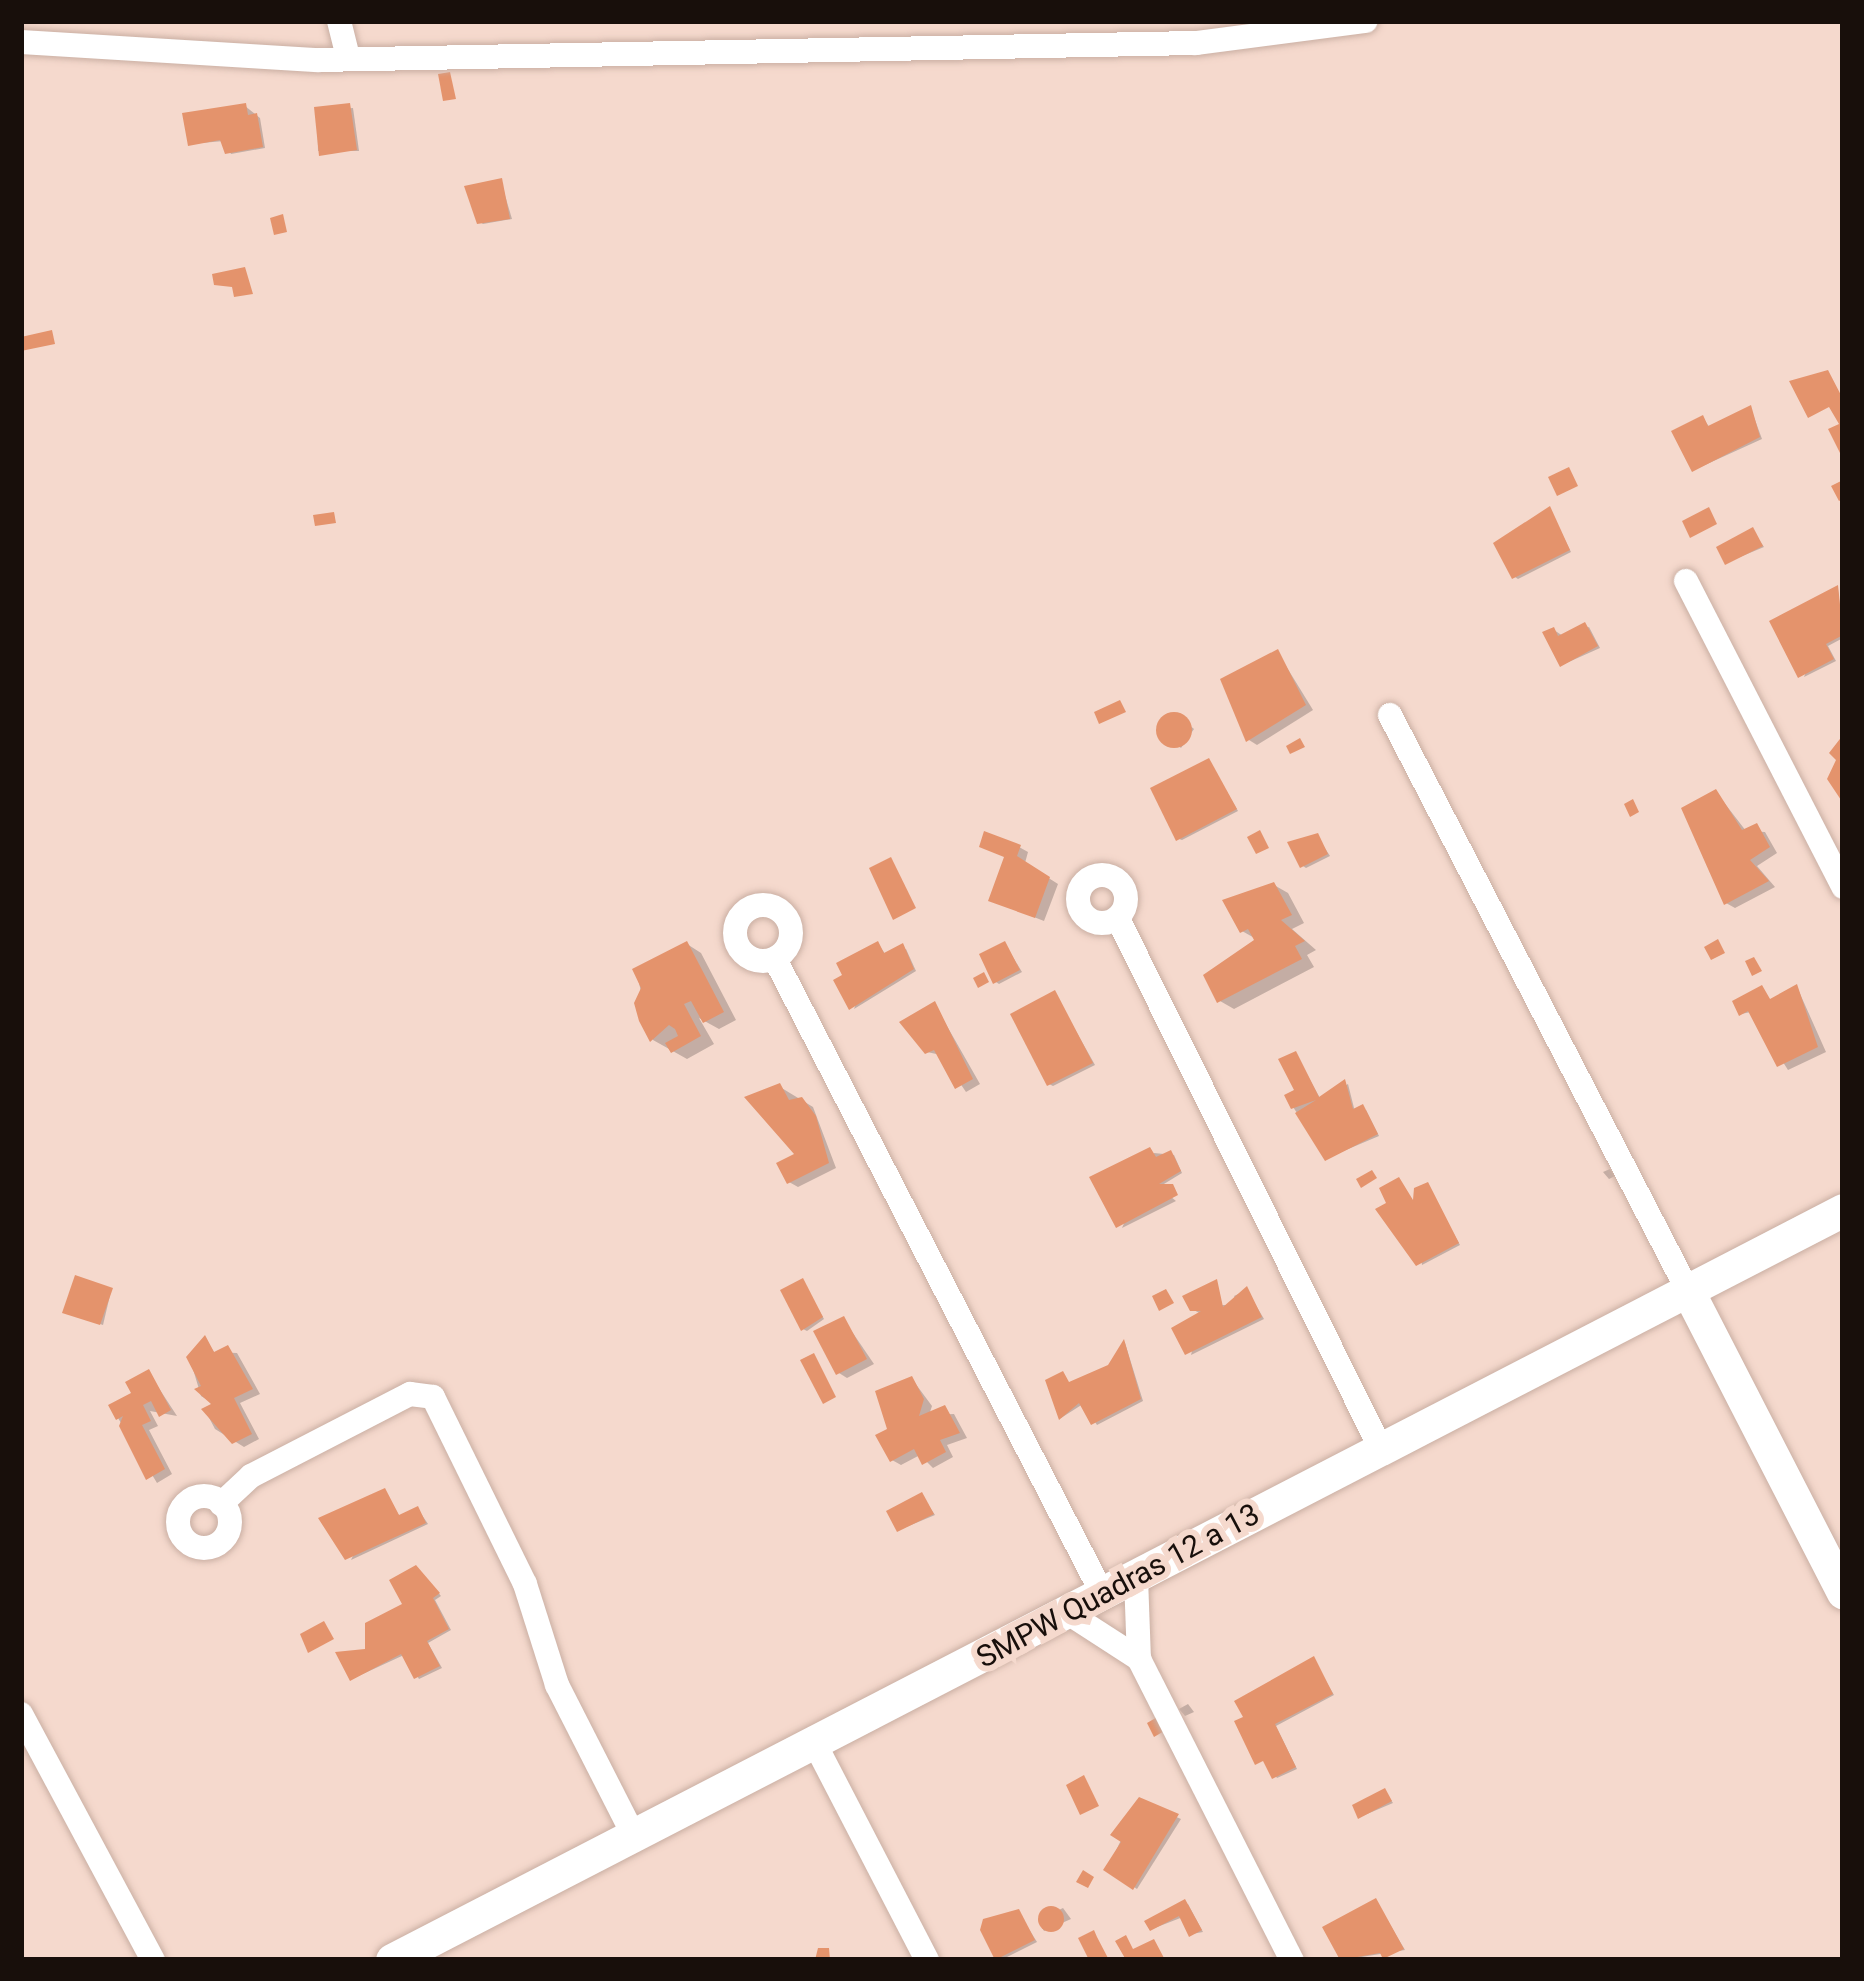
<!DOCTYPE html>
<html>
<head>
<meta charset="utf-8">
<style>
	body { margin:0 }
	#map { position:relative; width:1864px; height:1981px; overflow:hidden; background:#f5d9cd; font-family:Roboto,sans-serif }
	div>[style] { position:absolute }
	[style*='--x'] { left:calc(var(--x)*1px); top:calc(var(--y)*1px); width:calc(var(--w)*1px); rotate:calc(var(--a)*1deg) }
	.shadow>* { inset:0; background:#0003 }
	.building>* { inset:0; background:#e4936c }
	.round { border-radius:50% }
	.roads { filter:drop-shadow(0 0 3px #caafa3) drop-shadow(0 0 3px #caafa3) }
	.minor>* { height:24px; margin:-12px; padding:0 12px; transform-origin:12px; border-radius:12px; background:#fff }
	.minor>.ring { margin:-12px; padding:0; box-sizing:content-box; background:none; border:24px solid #fff; border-radius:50% }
	.tertiary>* { height:33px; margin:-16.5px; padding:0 16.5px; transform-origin:16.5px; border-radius:16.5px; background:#fff }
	span { translate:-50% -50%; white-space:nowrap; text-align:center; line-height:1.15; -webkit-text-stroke:12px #f5d9cd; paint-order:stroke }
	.street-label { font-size:30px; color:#180f0b }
	.frame { position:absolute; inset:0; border:24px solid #180f0b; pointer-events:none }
</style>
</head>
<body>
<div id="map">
	<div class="shadow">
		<i style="clip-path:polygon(245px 106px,260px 118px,265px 148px,231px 154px,224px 141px,190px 144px)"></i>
		<i style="clip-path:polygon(353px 108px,359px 151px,318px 151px,317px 110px)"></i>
		<i style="clip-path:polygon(501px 182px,512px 219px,483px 224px,480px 222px)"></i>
		<i style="clip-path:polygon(1751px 409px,1762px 439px,1694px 470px,1703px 418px,1710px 428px)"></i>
		<i style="clip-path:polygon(1550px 510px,1571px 552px,1518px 579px,1515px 577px)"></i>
		<i style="clip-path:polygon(1753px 531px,1764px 547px,1728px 562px)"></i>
		<i style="clip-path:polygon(1838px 589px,1843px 638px,1828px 646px,1836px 661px,1804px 677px)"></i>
		<i style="clip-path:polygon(1589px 627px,1600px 648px,1562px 665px,1554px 630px,1563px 636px)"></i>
		<i style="clip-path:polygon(1278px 653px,1313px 710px,1257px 745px,1249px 740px)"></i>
		<i style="clip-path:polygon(1177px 715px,1194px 729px,1181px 748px,1159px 730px)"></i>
		<i style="clip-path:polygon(1209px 761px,1238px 811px,1182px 840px,1179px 839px)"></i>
		<i style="clip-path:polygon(1716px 792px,1746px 831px,1765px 832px,1777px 853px,1757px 866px,1775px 887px,1735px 908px,1726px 903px)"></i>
		<i style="clip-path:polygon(1317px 836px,1330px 856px,1306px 868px,1303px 866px)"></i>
		<i style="clip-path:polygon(1019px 847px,1028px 852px,1025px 863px,1058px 884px,1044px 921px,1001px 904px)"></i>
		<i style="clip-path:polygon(1274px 885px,1288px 893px,1304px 923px,1292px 929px,1316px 950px,1307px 955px,1314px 967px,1234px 1009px,1220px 1001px,1258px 940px,1242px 931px)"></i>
		<i style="clip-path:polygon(687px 944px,701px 953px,736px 1020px,719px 1029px,699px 1018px,714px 1044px,687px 1059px,653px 1040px,636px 971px)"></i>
		<i style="clip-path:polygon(878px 944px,886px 955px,906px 949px,916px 971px,854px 1009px)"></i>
		<i style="clip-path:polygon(1005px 944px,1022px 972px,999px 984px,996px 982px)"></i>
		<i style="clip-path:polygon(1797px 987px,1826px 1052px,1788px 1070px,1751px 1012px,1741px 1014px,1762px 988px,1771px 1001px)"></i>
		<i style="clip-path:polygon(1055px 994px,1095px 1065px,1053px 1086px,1049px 1084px)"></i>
		<i style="clip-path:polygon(935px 1005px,980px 1084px,966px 1092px,941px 1055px,927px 1052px)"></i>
		<i style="clip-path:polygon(1296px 1054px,1321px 1100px,1348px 1084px,1355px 1112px,1366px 1110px,1379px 1136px,1327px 1158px,1293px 1107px)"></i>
		<i style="clip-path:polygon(780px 1087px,813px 1107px,836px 1168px,798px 1187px,789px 1182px,799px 1154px)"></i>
		<i style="clip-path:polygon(1154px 1153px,1174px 1155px,1182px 1173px,1159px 1187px,1176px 1201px,1122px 1228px)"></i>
		<i style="clip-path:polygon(1610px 1169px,1615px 1176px,1609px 1179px,1603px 1172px)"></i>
		<i style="clip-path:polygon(1427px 1185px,1460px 1245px,1422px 1265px,1415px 1204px)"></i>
		<i style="clip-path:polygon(803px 1282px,824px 1319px,807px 1331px,803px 1329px)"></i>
		<i style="clip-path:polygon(1217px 1283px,1222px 1305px,1239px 1305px,1234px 1296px,1247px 1290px,1264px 1319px,1191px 1355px,1201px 1314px,1192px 1309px)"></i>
		<i style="clip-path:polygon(111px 1291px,103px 1325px,69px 1313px)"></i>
		<i style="clip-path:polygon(844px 1320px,874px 1364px,847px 1378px,839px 1373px)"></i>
		<i style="clip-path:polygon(205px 1338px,214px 1352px,237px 1353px,260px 1394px,240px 1403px,259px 1439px,244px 1447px,215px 1429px,205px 1410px,216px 1405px,201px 1396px,190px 1359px)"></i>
		<i style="clip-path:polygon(1125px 1343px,1143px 1401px,1097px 1425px,1083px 1404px,1061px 1418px,1063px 1374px,1070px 1385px,1110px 1368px)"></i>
		<i style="clip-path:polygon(149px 1373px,177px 1416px,150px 1411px,158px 1426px,149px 1430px,172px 1474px,157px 1483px,118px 1418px)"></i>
		<i style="clip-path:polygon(912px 1379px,932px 1406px,929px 1415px,954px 1414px,967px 1438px,947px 1445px,953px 1457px,933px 1468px,920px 1455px,901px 1465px,892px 1460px,890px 1431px)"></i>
		<i style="clip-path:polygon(384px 1491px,400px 1517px,418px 1509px,428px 1524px,351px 1560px)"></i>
		<i style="clip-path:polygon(922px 1496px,935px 1515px,899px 1530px)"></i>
		<i style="clip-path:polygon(420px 1571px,441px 1596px,435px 1600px,451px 1630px,428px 1643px,442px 1668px,419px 1679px,404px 1655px,352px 1679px,406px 1605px)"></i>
		<i style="clip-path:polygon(1314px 1660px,1334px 1695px,1276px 1726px,1297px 1769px,1277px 1778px,1238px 1723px)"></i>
		<i style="clip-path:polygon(1188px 1704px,1194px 1712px,1185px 1716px,1179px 1709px)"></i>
		<i style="clip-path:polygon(1385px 1791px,1393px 1803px,1360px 1817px)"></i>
		<i style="clip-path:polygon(1140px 1801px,1181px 1819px,1137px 1889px,1107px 1869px)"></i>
		<i style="clip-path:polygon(1376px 1901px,1405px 1950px,1343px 1960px,1326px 1928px)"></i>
		<i style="clip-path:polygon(1188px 1904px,1203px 1932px,1192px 1934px,1183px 1917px,1152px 1929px)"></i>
		<i style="clip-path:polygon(1063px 1908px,1071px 1919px,1044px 1931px,1038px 1920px)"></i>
		<i style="clip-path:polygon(1019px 1913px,1037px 1942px,1001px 1960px,983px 1930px)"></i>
	</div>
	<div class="building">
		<i style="clip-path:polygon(450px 72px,456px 99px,443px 101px,438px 74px)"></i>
		<i style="clip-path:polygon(246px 103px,248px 115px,257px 113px,263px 147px,225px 154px,220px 140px,188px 146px,182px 113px)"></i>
		<i style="clip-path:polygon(350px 103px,357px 150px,319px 156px,314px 107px)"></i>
		<i style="clip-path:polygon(502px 178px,510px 219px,477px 224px,464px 186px)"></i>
		<i style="clip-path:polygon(283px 214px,287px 232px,274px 235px,270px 218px)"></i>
		<i style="clip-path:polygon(245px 267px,253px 294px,234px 297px,232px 287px,214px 285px,212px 274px)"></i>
		<i style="clip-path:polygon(52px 330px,55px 344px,21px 351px,21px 337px)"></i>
		<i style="clip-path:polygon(1828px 370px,1843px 399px,1843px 459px,1828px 429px,1839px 424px,1829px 407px,1808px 418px,1789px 381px)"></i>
		<i style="clip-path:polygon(1751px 405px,1760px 437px,1692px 472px,1671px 431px,1703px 415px,1708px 426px)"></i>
		<i style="clip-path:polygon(1569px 467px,1578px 486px,1557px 496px,1548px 477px)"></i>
		<i style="clip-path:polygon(1843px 480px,1843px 499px,1839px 501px,1831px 486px)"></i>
		<i style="clip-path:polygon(1550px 506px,1570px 550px,1512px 579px,1493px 543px)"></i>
		<i style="clip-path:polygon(1709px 507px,1717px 524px,1690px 538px,1682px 521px)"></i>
		<i style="clip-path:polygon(334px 512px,336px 523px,315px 526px,313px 515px)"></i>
		<i style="clip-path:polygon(1753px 527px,1763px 546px,1725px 565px,1716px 547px)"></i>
		<i style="clip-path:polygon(1838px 585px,1843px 635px,1826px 644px,1834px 659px,1798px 678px,1769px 621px)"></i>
		<i style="clip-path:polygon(1585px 622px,1598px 646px,1560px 667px,1542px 632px,1554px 627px,1558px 636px)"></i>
		<i style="clip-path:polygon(1278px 649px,1306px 705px,1246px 742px,1220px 679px)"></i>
		<i style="clip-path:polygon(1120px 700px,1126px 712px,1099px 724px,1094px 712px)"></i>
		<i class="round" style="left:1156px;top:712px;width:36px;height:36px"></i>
		<i style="clip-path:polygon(1843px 735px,1843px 803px,1827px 779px,1836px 760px,1829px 753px)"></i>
		<i style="clip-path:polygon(1300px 738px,1305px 747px,1290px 754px,1286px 746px)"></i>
		<i style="clip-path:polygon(1209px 758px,1237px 809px,1176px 841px,1150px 788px)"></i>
		<i style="clip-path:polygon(1716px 789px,1742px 830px,1757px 823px,1770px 847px,1750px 860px,1769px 881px,1724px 905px,1681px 808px)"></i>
		<i style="clip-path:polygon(1633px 799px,1639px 812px,1630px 817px,1624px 804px)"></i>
		<i style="clip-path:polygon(1260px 830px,1269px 848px,1256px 854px,1247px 837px)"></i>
		<i style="clip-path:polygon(984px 831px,1021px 845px,1017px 856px,1050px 877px,1035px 918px,988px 901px,1004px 857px,979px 847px)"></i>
		<i style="clip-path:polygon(1318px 833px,1328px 854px,1300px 868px,1287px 842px)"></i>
		<i style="clip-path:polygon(891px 857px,916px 908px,893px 920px,869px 868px)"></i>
		<i style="clip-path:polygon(1274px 882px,1292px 915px,1281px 920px,1305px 941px,1295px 946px,1302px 959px,1217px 1003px,1203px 975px,1254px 940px,1248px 929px,1240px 933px,1222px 900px)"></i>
		<i style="clip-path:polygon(1718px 939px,1725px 953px,1711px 960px,1704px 947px)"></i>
		<i style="clip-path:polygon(687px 941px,724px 1012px,703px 1023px,691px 1001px,684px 1004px,701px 1036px,671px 1053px,665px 1043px,678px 1036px,675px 1029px,669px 1025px,650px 1042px,639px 1021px,634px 1003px,641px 988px,632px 969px)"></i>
		<i style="clip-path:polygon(878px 941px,884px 953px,903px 943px,914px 969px,849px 1010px,833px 980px,842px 975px,836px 963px)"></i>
		<i style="clip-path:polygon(1005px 941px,1020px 970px,993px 984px,979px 954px)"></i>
		<i style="clip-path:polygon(1754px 957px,1762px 971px,1752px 976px,1745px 961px)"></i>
		<i style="clip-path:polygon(984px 972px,989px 982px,978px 988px,973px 978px)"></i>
		<i style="clip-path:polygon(1797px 984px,1818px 1047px,1777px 1067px,1748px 1011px,1739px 1016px,1732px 1001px,1762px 985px,1770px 999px)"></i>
		<i style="clip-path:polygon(1055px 990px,1093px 1063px,1047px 1086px,1010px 1014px)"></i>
		<i style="clip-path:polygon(935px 1001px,973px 1079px,955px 1089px,934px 1050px,925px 1054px,899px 1022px)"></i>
		<i style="clip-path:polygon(1296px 1051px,1319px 1097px,1345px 1079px,1353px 1109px,1363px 1104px,1378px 1134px,1325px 1161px,1295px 1113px,1316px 1100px,1291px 1109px,1284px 1095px,1294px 1090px,1278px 1059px)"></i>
		<i style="clip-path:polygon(780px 1083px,789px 1100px,802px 1097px,816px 1116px,829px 1163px,787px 1184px,776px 1163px,794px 1154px,744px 1097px)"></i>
		<i style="clip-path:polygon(1150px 1147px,1156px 1157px,1171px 1150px,1181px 1171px,1159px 1184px,1173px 1184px,1178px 1195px,1116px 1228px,1089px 1177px)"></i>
		<i style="clip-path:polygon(1372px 1170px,1377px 1178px,1361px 1188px,1356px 1179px)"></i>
		<i style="clip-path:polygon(1399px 1177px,1413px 1200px,1414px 1188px,1428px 1182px,1459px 1243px,1416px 1266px,1375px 1209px,1386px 1203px,1379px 1188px)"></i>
		<i style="clip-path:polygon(75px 1275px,113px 1288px,100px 1325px,62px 1313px)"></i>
		<i style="clip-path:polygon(803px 1278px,823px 1317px,801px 1331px,780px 1290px)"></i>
		<i style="clip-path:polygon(1217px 1279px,1223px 1307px,1247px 1286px,1262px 1317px,1185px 1355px,1171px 1328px,1201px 1311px,1190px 1311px,1182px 1296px)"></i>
		<i style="clip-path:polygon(1166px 1289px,1174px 1303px,1159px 1311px,1152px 1296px)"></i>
		<i style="clip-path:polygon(844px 1316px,867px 1359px,836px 1375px,813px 1331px)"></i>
		<i style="clip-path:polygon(205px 1335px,214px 1352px,228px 1345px,253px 1389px,234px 1398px,252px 1434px,232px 1444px,201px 1409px,211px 1404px,194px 1389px,201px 1386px,186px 1357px)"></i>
		<i style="clip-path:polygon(1124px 1339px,1141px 1399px,1091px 1425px,1079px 1403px,1059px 1420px,1045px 1380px,1063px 1371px,1069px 1382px,1108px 1365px)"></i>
		<i style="clip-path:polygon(814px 1353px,836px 1397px,823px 1404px,800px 1360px)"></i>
		<i style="clip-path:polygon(149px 1369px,171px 1410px,159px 1417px,151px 1401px,143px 1405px,151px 1421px,142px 1425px,165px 1469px,146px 1480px,119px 1426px,123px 1416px,116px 1420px,108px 1405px,131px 1393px,125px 1382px)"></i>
		<i style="clip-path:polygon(912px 1376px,924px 1399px,919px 1416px,945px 1405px,960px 1433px,940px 1440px,946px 1452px,922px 1465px,914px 1449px,890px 1462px,875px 1435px,887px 1429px,875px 1391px)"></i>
		<i style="clip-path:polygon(385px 1488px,399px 1515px,418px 1506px,426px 1523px,345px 1560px,318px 1518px)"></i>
		<i style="clip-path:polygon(922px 1492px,934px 1514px,897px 1532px,886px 1511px)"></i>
		<i style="clip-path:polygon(416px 1565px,440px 1593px,433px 1598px,449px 1629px,427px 1641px,440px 1666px,414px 1679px,401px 1654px,350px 1681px,335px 1652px,365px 1649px,365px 1623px,402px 1604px,389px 1580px)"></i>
		<i style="clip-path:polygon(324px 1621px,334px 1639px,308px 1653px,300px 1634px)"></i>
		<i style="clip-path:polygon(1314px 1656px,1333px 1694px,1275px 1724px,1296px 1767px,1272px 1779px,1263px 1761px,1255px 1765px,1234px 1721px,1243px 1717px,1234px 1701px)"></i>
		<i style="clip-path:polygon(1159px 1716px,1166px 1730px,1154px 1737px,1147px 1723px)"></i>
		<i style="clip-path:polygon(1084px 1775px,1099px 1806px,1080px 1815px,1066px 1785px)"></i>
		<i style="clip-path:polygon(1385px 1788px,1392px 1801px,1358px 1819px,1352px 1805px)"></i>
		<i style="clip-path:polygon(1139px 1797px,1179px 1814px,1133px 1890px,1103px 1870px,1121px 1842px,1110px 1835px)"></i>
		<i style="clip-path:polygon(1083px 1870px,1094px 1877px,1088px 1888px,1076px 1882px)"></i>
		<i style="clip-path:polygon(1376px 1898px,1404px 1949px,1383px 1959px,1380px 1953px,1340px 1960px,1322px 1927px)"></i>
		<i style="clip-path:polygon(1185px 1899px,1202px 1930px,1189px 1937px,1179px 1916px,1150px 1931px,1144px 1921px)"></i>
		<i class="round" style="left:1038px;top:1906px;width:26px;height:26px"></i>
		<i style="clip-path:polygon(1019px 1909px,1035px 1940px,995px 1960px,980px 1930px,983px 1919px)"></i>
		<i style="clip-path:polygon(1094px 1930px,1097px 1937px,1109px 1960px,1089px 1960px,1078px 1938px)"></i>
		<i style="clip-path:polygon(1126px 1935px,1133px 1949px,1154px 1939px,1164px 1958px,1126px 1960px,1115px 1941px)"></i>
		<i style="clip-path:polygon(818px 1948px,829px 1948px,830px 1960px,815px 1960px)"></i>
	</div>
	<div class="roads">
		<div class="minor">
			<i style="--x:339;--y:21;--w:38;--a:76"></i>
			<i style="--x:21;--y:42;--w:298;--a:3.5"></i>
			<i style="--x:318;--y:60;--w:878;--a:-1.11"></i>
			<i style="--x:1196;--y:43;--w:171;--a:-7.4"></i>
			<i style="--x:1686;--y:581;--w:344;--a:62.8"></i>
			<i style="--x:1390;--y:715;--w:649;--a:62.64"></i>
			<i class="ring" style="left:1078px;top:875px;width:24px;height:24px"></i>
			<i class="ring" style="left:735px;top:905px;width:32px;height:32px"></i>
			<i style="--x:1118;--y:919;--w:592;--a:63.61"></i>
			<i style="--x:775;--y:959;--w:716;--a:62.72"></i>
			<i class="ring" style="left:178px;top:1496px;width:28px;height:28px"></i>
			<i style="--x:221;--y:1504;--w:41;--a:-43"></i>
			<i style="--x:251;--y:1476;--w:179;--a:-27.3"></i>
			<i style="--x:410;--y:1394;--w:23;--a:7"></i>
			<i style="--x:433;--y:1397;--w:208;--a:63.8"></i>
			<i style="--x:525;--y:1584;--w:106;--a:72.4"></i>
			<i style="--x:557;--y:1685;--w:169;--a:63"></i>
			<i style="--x:1136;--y:1578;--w:81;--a:87.9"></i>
			<i style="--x:1139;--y:1659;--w:338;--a:63.1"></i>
			<i style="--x:1068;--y:1613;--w:85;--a:32.9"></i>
			<i style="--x:21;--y:1714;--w:279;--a:61.8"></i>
			<i style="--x:815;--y:1744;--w:243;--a:62.6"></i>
		</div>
		<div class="tertiary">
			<i style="--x:1688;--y:1291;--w:339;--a:62.8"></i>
			<i style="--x:392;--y:1960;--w:1633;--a:-27.33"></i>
		</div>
	</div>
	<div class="street-label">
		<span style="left:1118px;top:1586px;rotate:-28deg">SMPW Quadras 12 a 13</span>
	</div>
	<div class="frame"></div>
</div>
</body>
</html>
